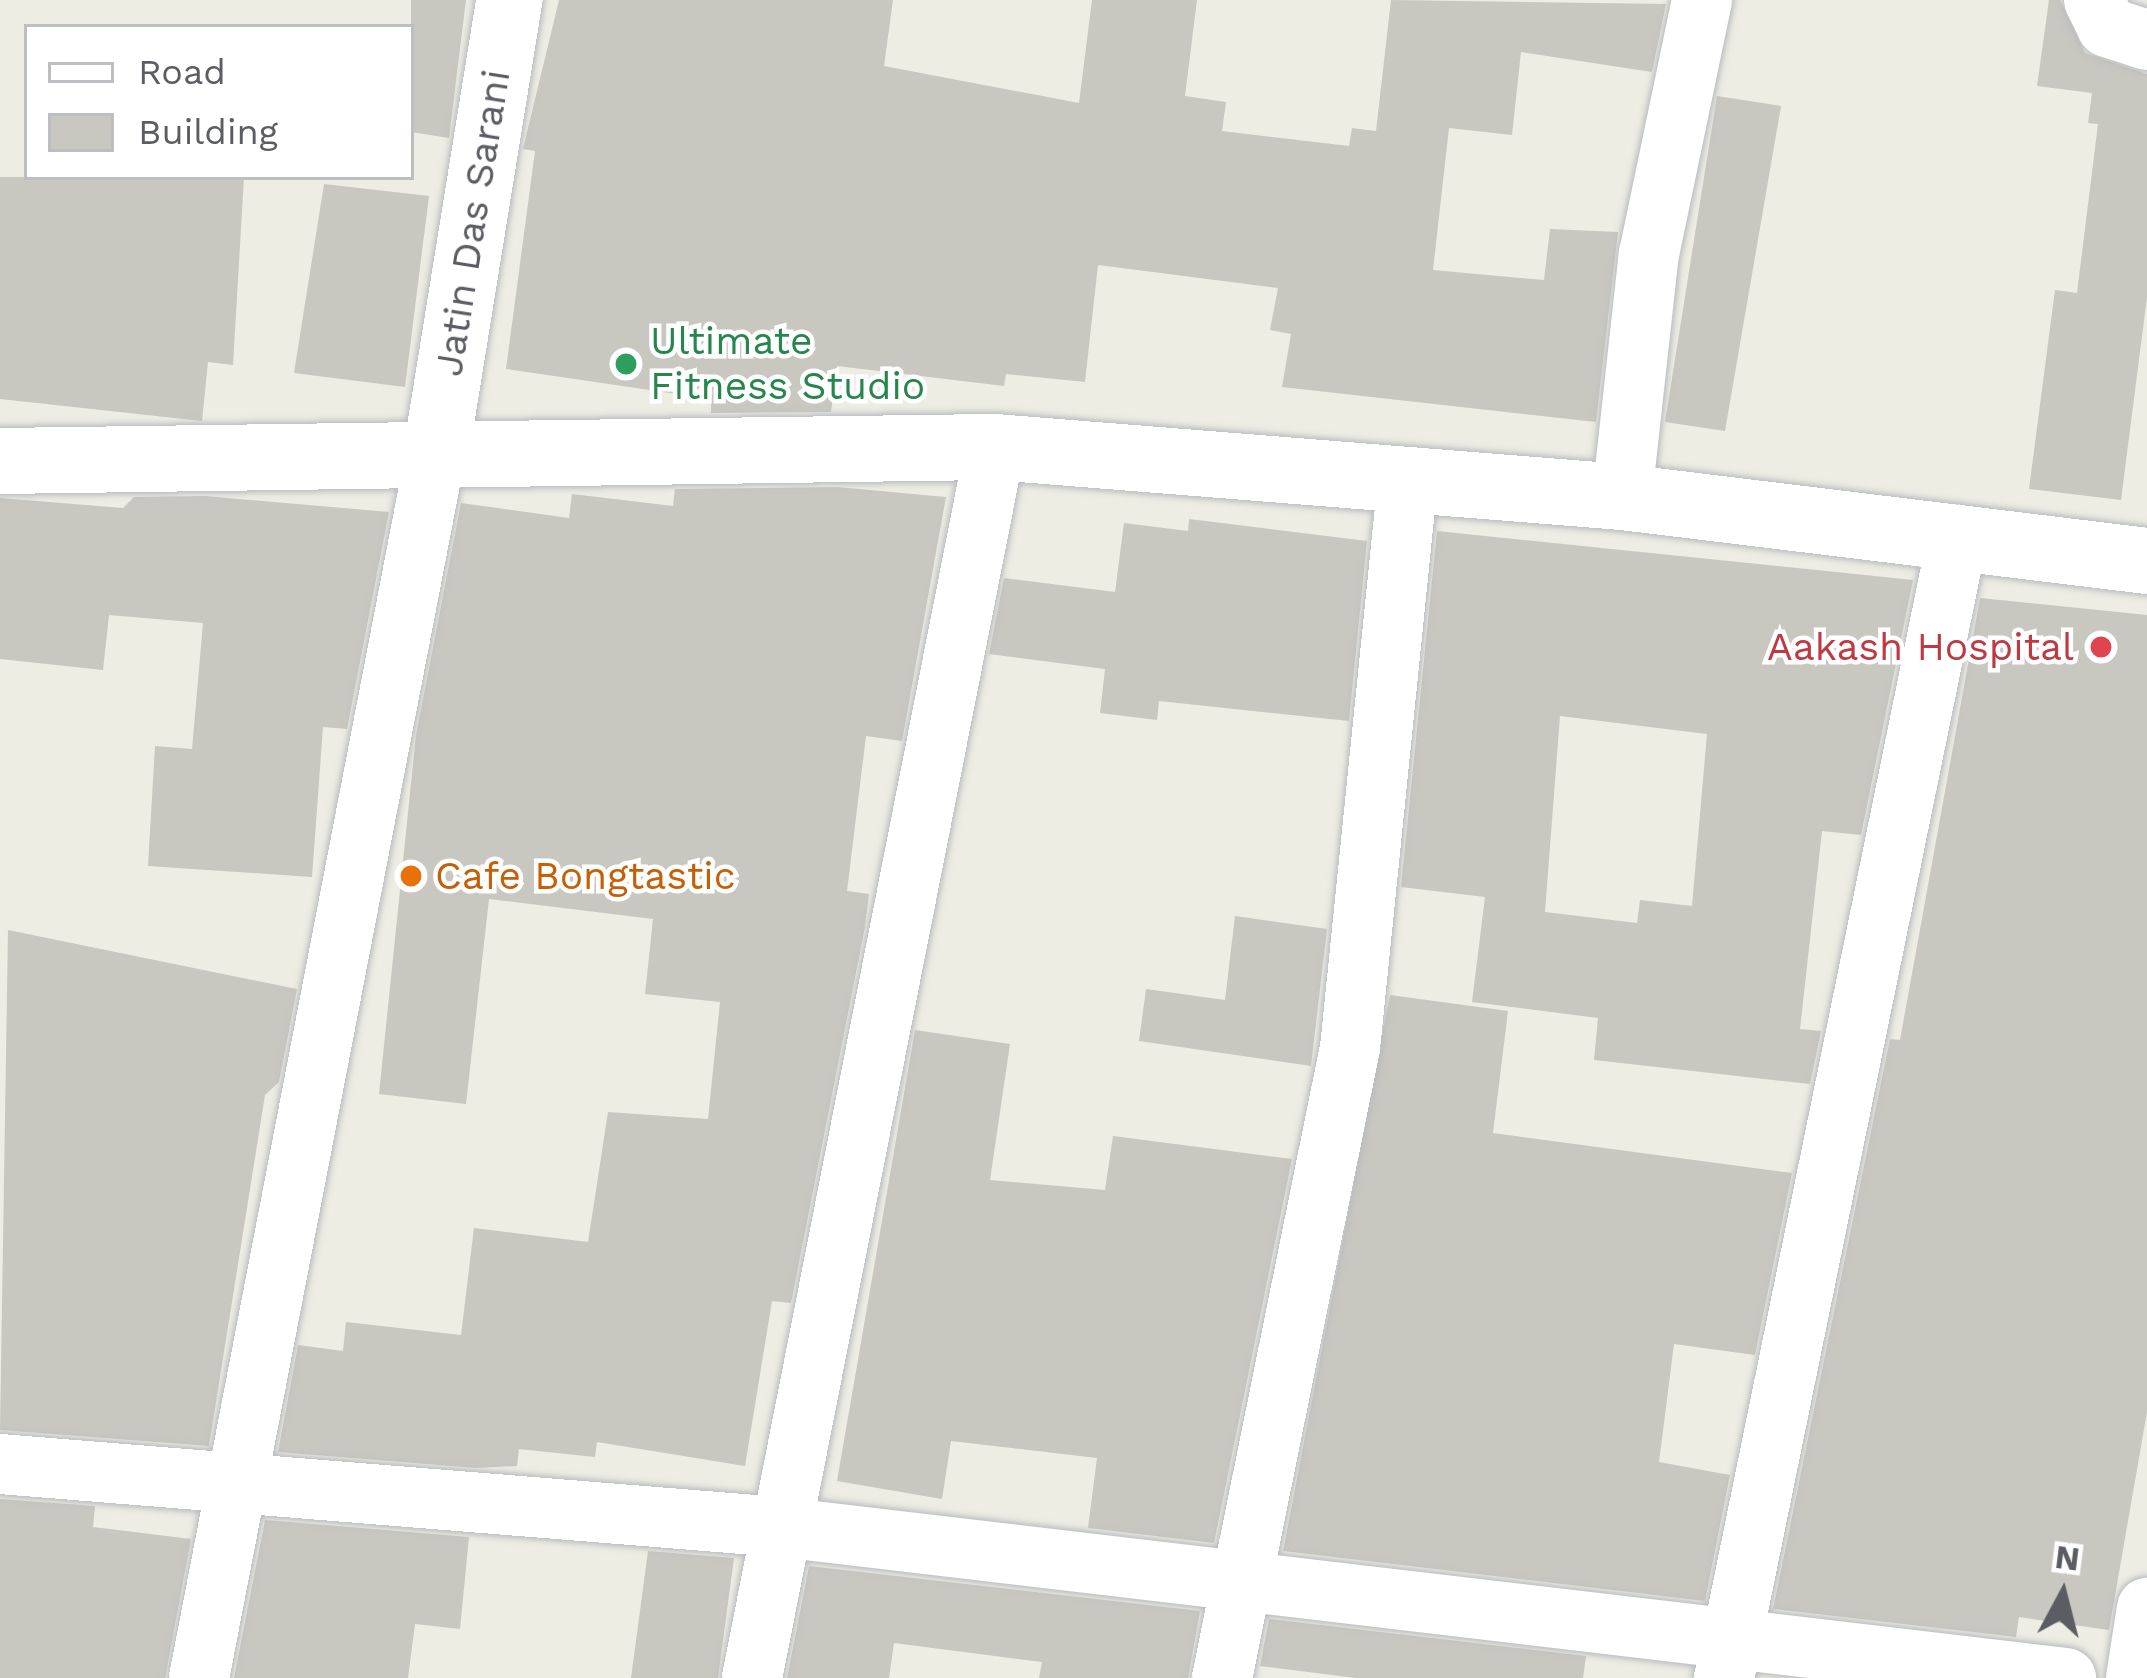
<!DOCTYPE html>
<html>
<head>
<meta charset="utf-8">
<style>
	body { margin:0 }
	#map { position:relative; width:2147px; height:1678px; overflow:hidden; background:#edede3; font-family:"Work Sans",sans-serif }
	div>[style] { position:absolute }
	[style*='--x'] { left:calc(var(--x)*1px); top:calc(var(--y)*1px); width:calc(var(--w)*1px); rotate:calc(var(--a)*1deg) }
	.building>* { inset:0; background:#c8c7c0 }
	.roads { filter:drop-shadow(0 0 3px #b8babf) drop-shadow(0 0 3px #b8babf) }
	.street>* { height:60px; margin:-30px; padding:0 30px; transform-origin:30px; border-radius:30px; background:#fff }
	.secondary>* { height:66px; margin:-33px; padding:0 33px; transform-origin:33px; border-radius:33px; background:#fff }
	.dots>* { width:33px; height:33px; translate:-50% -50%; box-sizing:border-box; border:6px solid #fff; border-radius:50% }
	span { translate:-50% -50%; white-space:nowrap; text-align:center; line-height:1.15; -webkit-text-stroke:9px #fff; paint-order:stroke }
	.street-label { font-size:39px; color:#5b5d63 }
	.leisure-label { font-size:39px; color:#27864d }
	.left { translate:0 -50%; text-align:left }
	.health-label { font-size:39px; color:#be3a42 }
	.right { translate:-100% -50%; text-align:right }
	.food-label { font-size:39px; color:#c56008 }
	.legend { position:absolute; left:24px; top:24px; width:390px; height:156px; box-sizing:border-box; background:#fff; border:3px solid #bdbec1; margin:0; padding:15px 21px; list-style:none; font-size:36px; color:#5b5d63 }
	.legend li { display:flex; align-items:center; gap:24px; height:60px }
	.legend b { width:60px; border:3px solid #bdbec1 }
	.north { position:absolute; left:2003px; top:1534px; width:120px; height:120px; -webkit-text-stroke:9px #fff; paint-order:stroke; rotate:7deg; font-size:33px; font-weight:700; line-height:48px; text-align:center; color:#5b5d63 }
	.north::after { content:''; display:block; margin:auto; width:42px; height:54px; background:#5b5d63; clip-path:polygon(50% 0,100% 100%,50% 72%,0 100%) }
</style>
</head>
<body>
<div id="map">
	<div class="building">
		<i style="clip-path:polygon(411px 0,466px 0,449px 138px,411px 132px)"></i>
		<i style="clip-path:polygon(559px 0,893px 0,884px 66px,1079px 103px,1092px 0,1197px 0,1185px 96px,1226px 102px,1222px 131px,1349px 146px,1352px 128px,1376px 131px,1391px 0,1666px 4px,1652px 72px,1521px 52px,1512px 135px,1449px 128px,1433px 270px,1544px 280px,1550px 229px,1618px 232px,1596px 422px,1282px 387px,1291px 334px,1270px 330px,1278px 288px,1098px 265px,1085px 382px,1006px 374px,1004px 386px,837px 366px,831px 412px,711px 413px,711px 399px,506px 369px,535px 151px,523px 149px)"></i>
		<i style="clip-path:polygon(2049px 0,2060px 0,2085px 53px,2147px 74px,2147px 297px,2121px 500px,2029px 489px,2055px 290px,2077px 293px,2098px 124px,2088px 123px,2092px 93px,2037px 86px)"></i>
		<i style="clip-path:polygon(1717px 96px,1781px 106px,1725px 431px,1665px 422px)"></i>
		<i style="clip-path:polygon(0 177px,244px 177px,233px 365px,208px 362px,202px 421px,0 399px)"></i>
		<i style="clip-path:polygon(324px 184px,429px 196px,405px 387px,294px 373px)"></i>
		<i style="clip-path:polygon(837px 487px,946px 497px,902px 741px,866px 736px,847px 891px,869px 894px,865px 927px,791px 1303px,772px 1301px,745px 1466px,597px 1442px,595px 1457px,519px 1449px,517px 1466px,476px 1468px,278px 1452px,298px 1345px,343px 1351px,346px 1322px,461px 1335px,474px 1228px,588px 1242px,608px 1112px,708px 1119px,720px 1002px,645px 994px,653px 919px,489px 899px,466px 1104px,379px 1094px,416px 735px,461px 503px,569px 518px,572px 494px,673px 506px,675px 489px)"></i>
		<i style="clip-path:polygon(205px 496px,389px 512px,347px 729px,323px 727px,312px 877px,148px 866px,155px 746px,192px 749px,203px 623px,109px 615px,103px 670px,0 659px,0 498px,123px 508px,134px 497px)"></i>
		<i style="clip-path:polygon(1189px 519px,1367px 541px,1349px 721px,1159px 701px,1157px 720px,1100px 713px,1105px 669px,989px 654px,1004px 578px,1115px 592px,1124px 523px,1188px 531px)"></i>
		<i style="clip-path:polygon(evenodd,1437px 531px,1913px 580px,1861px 835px,1822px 831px,1800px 1029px,1821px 1031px,1810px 1084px,1594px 1060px,1598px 1018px,1472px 1002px,1485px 897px,1401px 887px,1437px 531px,1560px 716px,1707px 734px,1692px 906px,1640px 900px,1637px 923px,1545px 912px,1560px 716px)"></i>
		<i style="clip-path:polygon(1980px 598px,2147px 615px,2147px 1412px,2109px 1630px,2019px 1617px,2016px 1637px,1773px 1609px,1890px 1039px,1900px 1040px)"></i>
		<i style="clip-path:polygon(1235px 916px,1327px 929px,1311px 1066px,1139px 1041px,1146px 989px,1225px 1000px)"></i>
		<i style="clip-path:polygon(8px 930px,297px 989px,279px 1082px,265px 1095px,209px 1446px,0 1430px)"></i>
		<i style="clip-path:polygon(1390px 995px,1508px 1011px,1493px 1133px,1792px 1173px,1755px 1355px,1674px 1344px,1659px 1462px,1730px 1475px,1705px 1601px,1283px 1551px)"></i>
		<i style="clip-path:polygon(915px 1030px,1010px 1044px,990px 1180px,1105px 1190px,1113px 1136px,1292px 1159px,1214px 1543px,1088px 1528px,1097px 1458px,951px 1441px,942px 1499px,837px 1481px)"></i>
		<i style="clip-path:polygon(0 1499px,95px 1506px,93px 1527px,191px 1539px,165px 1678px,0 1678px)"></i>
		<i style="clip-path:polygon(265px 1520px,469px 1537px,460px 1629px,415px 1624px,408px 1678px,234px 1678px)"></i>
		<i style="clip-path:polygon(648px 1551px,734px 1558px,718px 1678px,631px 1678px)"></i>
		<i style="clip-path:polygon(809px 1566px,1200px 1611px,1188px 1678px,1039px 1678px,1042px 1662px,894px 1643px,889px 1678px,787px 1678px)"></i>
		<i style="clip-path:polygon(1269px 1619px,1586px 1656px,1583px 1678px,1356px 1678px,1260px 1666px)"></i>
	</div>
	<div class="roads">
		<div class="street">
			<i style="--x:2094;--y:0;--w:30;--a:64"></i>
			<i style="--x:2107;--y:27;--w:42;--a:18"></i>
			<i style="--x:1622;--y:497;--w:244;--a:-83.7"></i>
			<i style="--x:1649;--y:254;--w:259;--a:-78.2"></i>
			<i style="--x:0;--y:1464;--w:783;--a:4.62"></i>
			<i style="--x:780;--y:1527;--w:1295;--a:6.7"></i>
			<i style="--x:199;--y:1678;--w:1254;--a:-79.06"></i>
			<i style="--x:752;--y:1678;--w:1255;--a:-78.83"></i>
			<i style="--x:1222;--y:1678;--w:643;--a:-78.52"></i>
			<i style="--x:1350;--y:1048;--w:573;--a:-84.19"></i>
			<i style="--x:1724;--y:1678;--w:1167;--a:-78.43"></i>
			<i style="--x:2136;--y:1678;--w:71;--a:-81.1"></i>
		</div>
		<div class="secondary">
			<i style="--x:437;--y:447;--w:453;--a:-80.8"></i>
			<i style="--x:0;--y:461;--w:995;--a:-0.81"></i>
			<i style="--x:995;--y:447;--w:629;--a:4.56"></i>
			<i style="--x:1622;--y:497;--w:529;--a:6.95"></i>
		</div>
	</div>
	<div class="dots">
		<i style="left:626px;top:364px;background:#2e9e5b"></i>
		<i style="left:2101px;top:647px;background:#e0444e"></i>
		<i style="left:411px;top:876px;background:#e8710a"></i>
	</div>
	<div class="street-label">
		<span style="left:473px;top:223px;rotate:-81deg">Jatin Das Sarani</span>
	</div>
	<div class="leisure-label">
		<span class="left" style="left:650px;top:364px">Ultimate<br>Fitness Studio</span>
	</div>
	<div class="health-label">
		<span class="right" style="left:2074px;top:647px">Aakash Hospital</span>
	</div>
	<div class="food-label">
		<span class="left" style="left:435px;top:876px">Cafe Bongtastic</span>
	</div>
	<ul class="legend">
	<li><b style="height:15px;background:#fff"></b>Road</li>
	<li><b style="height:33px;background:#c8c7c0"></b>Building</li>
	</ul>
	<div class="north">N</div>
</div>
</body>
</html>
